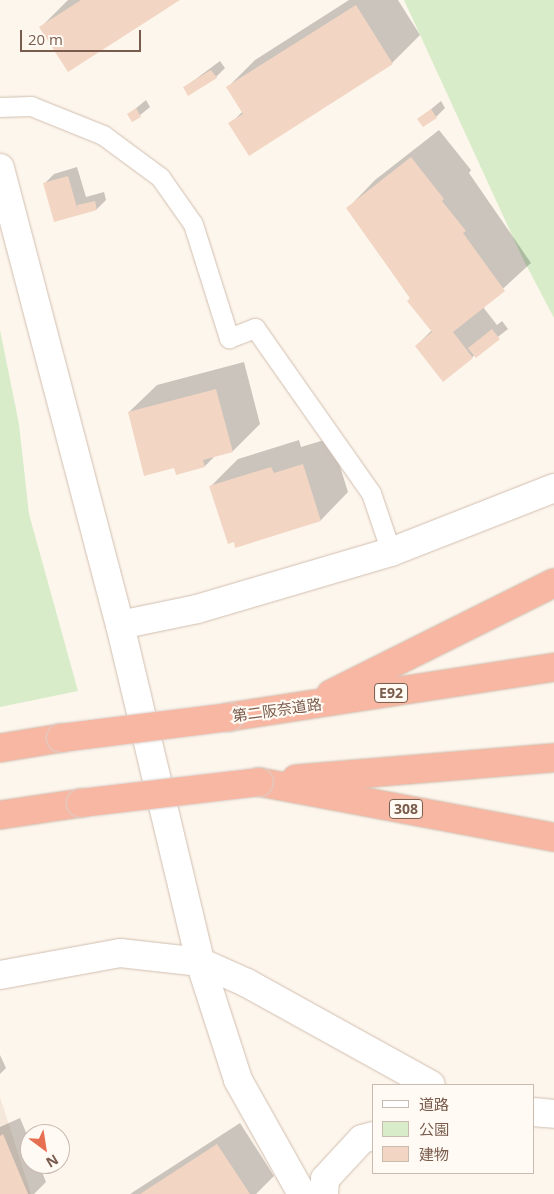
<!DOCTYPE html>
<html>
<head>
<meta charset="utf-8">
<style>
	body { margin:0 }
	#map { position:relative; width:554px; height:1194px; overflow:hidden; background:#fdf6ec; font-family:"Open Sans","Noto Sans JP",sans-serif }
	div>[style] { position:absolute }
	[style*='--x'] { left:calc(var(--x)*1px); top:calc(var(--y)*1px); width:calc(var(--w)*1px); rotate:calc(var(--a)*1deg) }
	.residential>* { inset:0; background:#f5e8da }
	.green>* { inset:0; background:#d8ecc9 }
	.shadow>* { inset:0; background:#0003 }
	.building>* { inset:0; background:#f3d5c3 }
	.roads { filter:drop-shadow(0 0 1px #d1beb0) drop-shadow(0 0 1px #d1beb0) }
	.lane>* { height:19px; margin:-9.5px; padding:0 9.5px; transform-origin:9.5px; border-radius:9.5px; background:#fff }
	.street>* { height:28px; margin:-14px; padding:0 14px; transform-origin:14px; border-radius:14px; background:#fff }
	.secondary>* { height:28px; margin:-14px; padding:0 14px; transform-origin:14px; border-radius:14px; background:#fff }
	.highway>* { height:28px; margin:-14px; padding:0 14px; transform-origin:14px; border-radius:14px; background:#f7b7a3 }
	.bridges { filter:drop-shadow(0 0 1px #dad1cd) drop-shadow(0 0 1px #dad1cd) }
	.highway-bridge>* { height:28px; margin:-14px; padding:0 14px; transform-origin:14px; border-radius:14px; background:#f7b7a3 }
	span { translate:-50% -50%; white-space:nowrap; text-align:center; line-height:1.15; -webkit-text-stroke:4px #fffaf3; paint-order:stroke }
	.shield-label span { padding:1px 4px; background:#fffaf3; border:1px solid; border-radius:4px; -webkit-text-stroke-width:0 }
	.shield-label { font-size:14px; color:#7a5c4d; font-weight:700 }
	.street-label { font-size:15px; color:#7a5c4d }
	.legend { position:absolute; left:372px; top:1084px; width:162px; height:90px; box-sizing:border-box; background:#fffaf3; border:1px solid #cabbb1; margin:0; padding:6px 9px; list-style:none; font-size:15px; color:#7a5c4d }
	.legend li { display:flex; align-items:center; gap:10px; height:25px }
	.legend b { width:25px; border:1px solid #cabbb1 }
	.north { position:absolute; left:20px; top:1124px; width:50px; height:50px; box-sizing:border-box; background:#fffaf3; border:1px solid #cabbb1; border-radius:50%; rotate:149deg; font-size:14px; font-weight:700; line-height:20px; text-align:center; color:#7a5c4d }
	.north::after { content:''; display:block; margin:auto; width:18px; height:22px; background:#e76f51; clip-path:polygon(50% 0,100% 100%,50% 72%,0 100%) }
	.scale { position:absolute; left:20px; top:30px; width:121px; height:22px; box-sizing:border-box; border:2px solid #7a5c4d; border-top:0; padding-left:6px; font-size:15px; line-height:18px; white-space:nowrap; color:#7a5c4d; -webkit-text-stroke:4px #fffaf3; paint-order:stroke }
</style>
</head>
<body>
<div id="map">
	<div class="residential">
		<i style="clip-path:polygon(0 1097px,2px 1103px,31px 1194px,0 1194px)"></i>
	</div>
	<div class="green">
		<i style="clip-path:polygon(404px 0,554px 0,554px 318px,523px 259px)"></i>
		<i style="clip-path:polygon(0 330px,19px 424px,29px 514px,78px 691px,0 707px)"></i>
	</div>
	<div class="shadow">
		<i style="clip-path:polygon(68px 0,177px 0,41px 27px)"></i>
		<i style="clip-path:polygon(349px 0,398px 0,420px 35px,392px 63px,250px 154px,230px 124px,243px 111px,228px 87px,255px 60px)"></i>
		<i style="clip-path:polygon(220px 61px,225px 68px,216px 77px,185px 87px)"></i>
		<i style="clip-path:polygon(146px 100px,150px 107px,133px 121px,129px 114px)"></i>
		<i style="clip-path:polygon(441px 101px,445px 108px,436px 117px,419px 119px)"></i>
		<i style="clip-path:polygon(439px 130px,471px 170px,469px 173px,531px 263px,483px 307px,497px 325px,502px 321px,508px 329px,443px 380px,416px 346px,432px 330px,348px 208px,375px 180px)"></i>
		<i style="clip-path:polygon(77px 167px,86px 197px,104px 192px,106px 200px,97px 209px,55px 220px,45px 183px,54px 174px)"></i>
		<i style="clip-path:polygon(244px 362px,260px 424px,233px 451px,215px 456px,205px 466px,175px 467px,129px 412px,157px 385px)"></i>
		<i style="clip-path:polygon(331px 438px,348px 492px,321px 520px,210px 487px,238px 459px,299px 440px,301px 447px)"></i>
		<i style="clip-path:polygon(0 1055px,6px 1068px,0 1074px)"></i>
		<i style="clip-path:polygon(20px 1118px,30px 1142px,30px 1164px,39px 1164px,46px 1182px,34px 1194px,0 1194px,0 1127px)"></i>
		<i style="clip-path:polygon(240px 1123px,274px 1176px,256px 1194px,130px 1194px)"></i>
	</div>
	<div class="building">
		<i style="clip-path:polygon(81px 0,180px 0,68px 72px,39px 27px)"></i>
		<i style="clip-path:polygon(356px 5px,393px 64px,249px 156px,228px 123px,243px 114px,226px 87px)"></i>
		<i style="clip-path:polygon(211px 70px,217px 78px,188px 96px,183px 87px)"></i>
		<i style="clip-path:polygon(136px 108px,141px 117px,132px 122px,127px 114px)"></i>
		<i style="clip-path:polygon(431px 109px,437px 118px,423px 127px,417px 119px)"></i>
		<i style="clip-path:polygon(411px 157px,444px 199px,442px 201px,466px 231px,463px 233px,505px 291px,453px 332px,473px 358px,443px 382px,415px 346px,432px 332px,407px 301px,410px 298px,346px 208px)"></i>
		<i style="clip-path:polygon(68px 176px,78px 211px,77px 205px,95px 201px,97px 210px,54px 222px,43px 183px)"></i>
		<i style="clip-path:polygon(492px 329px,500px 339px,476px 358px,468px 348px)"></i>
		<i style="clip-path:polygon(216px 389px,233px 452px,203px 460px,205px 467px,176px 475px,174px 468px,144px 476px,128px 412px)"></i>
		<i style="clip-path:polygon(303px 464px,321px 521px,235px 548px,234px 542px,228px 544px,209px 486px,271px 467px,274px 473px)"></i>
		<i style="clip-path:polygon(3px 1134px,28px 1194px,0 1194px,0 1136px)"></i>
		<i style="clip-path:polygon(217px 1144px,250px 1194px,140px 1194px)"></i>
	</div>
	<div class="roads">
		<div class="lane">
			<i style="--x:0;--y:107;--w:31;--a:-2"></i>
			<i style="--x:31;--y:106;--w:78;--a:21.9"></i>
			<i style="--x:103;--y:135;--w:71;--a:36.4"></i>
			<i style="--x:160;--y:177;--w:57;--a:54.9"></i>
			<i style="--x:193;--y:224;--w:120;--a:72.5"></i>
			<i style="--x:229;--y:338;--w:28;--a:-21"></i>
			<i style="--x:255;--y:328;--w:202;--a:54.9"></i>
			<i style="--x:371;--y:493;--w:62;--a:71.3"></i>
		</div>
		<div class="street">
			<i style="--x:0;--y:975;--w:122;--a:-10.4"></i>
			<i style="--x:120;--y:953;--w:81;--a:6.4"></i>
		</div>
		<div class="secondary">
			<i style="--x:0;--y:168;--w:472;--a:75.3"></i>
			<i style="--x:120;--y:625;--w:346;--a:76.6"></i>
			<i style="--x:200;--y:962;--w:124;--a:72.1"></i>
			<i style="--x:238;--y:1080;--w:131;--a:60.7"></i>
			<i style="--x:120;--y:625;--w:79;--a:-11.7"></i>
			<i style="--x:197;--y:609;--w:202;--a:-16.4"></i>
			<i style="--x:391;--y:552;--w:175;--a:-21.4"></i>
			<i style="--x:200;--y:962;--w:51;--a:24.1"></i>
			<i style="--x:247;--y:983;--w:210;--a:29"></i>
			<i style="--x:533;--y:1112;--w:21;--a:5"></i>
			<i style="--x:324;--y:1194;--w:15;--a:-86"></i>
			<i style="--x:325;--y:1179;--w:54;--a:-47.2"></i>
			<i style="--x:362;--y:1139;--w:11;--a:-15"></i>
		</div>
		<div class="highway">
			<i style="--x:331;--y:694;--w:249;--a:-26.5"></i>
			<i style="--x:229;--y:717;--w:329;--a:-8.7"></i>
			<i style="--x:0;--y:748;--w:62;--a:-9.3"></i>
			<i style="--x:296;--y:779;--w:259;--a:-4.7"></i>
			<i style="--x:259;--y:782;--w:300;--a:10.6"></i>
			<i style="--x:0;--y:815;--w:82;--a:-8.4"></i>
		</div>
	</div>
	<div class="bridges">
		<div class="highway-bridge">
			<i style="--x:61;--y:738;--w:169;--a:-7.1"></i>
			<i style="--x:81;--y:803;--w:179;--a:-6.7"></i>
		</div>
	</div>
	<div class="shield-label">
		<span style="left:391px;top:693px">E92</span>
		<span style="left:406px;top:809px">308</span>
	</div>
	<div class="street-label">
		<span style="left:277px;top:710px;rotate:-8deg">第二阪奈道路</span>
	</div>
	<ul class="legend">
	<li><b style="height:6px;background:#fff"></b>道路</li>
	<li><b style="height:14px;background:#d8ecc9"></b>公園</li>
	<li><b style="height:14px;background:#f3d5c3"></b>建物</li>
	</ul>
	<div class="north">N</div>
	<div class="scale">20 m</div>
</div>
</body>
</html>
